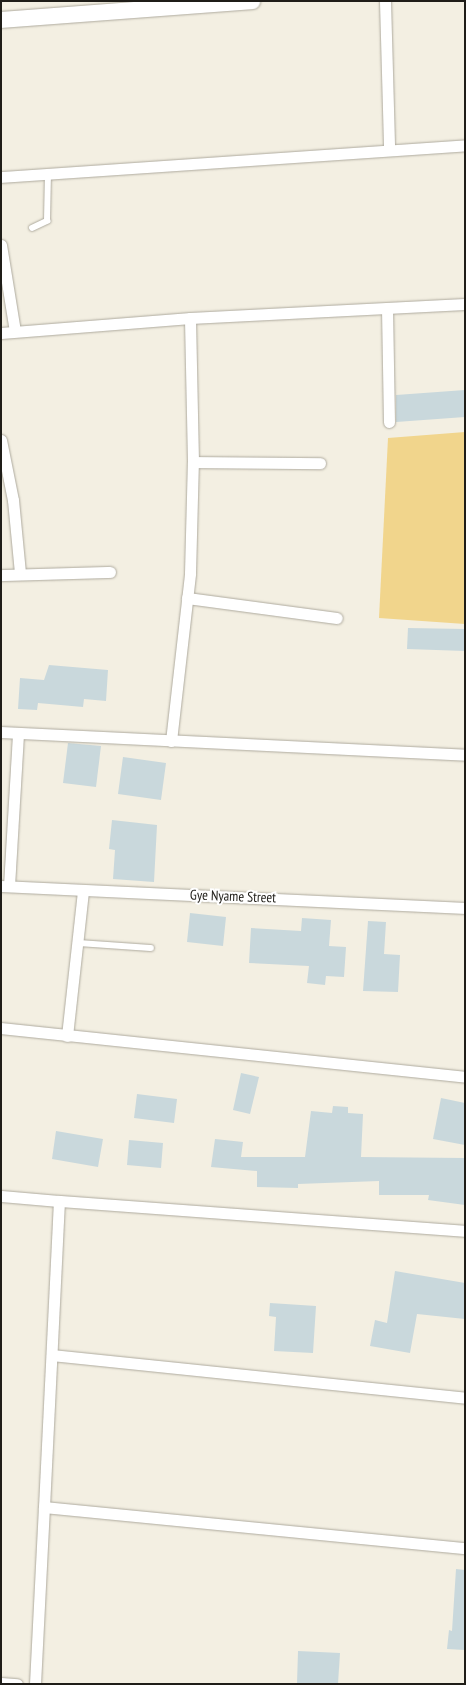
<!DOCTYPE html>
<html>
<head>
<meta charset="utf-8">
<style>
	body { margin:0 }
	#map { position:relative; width:466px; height:1685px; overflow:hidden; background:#f3efe2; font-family:"PT Sans Narrow",sans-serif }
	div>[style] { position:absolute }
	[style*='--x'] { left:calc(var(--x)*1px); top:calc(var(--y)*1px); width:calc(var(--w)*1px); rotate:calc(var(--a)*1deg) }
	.green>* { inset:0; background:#f1d58c }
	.building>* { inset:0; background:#c9d8dc }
	.roads { filter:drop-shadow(0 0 1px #aeaa9e) drop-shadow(0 0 1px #aeaa9e) }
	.lane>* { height:5.5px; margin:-2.75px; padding:0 2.75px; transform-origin:2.75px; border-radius:2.75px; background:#fff }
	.street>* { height:11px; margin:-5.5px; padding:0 5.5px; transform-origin:5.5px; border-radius:5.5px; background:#fff }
	.secondary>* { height:16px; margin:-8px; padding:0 8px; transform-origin:8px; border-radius:8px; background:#fff }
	span { translate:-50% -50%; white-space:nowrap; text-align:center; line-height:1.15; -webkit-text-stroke:4px #fff; paint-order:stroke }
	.street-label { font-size:14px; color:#1f1d18 }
	.frame { position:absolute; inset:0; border:2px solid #1f1d18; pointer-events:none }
</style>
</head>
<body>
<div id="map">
	<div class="green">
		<i style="clip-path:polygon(465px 432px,465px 624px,379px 618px,388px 438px)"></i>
	</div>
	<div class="building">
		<i style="clip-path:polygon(465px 390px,465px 417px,396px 422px,396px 395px)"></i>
		<i style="clip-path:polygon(408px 628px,465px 629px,465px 651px,407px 649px)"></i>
		<i style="clip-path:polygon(49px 665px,108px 670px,106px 701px,84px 699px,83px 707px,38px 703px,37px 710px,18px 709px,20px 678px,44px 680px)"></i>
		<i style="clip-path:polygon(68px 743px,101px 746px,96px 787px,63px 783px)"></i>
		<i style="clip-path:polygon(123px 757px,166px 763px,161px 800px,118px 794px)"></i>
		<i style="clip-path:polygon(112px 820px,157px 825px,154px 882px,113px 879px,115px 850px,109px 849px)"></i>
		<i style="clip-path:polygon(190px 913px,226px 917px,223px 946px,187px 942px)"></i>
		<i style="clip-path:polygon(302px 918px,331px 920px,329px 946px,346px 947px,344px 977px,326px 976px,325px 985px,307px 983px,309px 966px,249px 963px,251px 928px,301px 931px)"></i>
		<i style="clip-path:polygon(368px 921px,386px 922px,384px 954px,400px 955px,398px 992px,363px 991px)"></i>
		<i style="clip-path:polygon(241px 1073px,259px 1077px,250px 1114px,233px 1110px)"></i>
		<i style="clip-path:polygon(137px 1094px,177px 1099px,174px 1123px,134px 1118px)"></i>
		<i style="clip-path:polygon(441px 1098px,465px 1103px,465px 1145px,433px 1139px)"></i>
		<i style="clip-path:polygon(333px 1106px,348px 1107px,348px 1113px,363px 1114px,361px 1157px,465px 1158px,465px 1205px,428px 1200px,429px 1195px,379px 1195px,379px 1181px,298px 1184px,298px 1188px,257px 1187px,257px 1171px,211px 1167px,215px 1139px,243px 1142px,241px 1157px,305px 1157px,311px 1111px,332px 1113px)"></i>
		<i style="clip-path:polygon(56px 1131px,103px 1139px,98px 1167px,52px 1159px)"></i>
		<i style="clip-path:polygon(129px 1140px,163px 1143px,161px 1168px,127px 1165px)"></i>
		<i style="clip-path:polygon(395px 1271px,465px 1283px,465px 1319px,417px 1314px,410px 1353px,370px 1346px,375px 1320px,387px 1323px)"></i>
		<i style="clip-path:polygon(270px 1303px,316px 1306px,313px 1353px,274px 1351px,276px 1317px,269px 1316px)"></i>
		<i style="clip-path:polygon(456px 1569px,465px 1570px,465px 1650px,447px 1649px,449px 1630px,452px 1631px)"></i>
		<i style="clip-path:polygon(298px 1651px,340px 1653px,338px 1684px,297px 1683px)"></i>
	</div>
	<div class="roads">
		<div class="lane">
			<i style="--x:32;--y:228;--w:17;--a:-25"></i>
			<i style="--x:47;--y:221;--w:46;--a:-88.8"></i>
			<i style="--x:78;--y:943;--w:73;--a:3.9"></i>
		</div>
		<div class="street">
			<i style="--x:385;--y:1;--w:147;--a:88.4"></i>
			<i style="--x:1;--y:177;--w:465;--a:-3.9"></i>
			<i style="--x:1;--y:245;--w:87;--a:80.8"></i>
			<i style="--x:387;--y:308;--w:114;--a:89"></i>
			<i style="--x:1;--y:333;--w:190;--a:-4.5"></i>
			<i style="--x:190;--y:318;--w:275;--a:-2.9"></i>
			<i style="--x:1;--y:440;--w:61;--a:78.7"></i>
			<i style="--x:13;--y:500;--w:73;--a:84.5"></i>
			<i style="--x:193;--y:462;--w:127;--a:0.5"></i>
			<i style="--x:1;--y:575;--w:109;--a:-1.6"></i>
			<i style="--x:187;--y:598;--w:151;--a:7.6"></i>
			<i style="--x:1;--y:732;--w:465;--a:2.8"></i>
			<i style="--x:171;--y:741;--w:169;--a:-83.5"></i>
			<i style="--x:190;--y:573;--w:111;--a:-88.5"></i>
			<i style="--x:193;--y:462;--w:144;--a:-91.2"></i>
			<i style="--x:1;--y:886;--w:465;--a:2.7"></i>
			<i style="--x:9;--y:886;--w:153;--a:-86.6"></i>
			<i style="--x:1;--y:1028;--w:467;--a:6"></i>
			<i style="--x:67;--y:1036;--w:146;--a:-83.7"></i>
			<i style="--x:1;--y:1196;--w:58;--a:4.9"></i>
			<i style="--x:52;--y:1355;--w:415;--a:5.9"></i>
			<i style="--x:44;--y:1507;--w:306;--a:-87.2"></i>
			<i style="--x:59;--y:1201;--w:407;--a:4.2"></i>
			<i style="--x:1;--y:1683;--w:16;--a:4"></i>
			<i style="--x:35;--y:1684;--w:177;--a:-87.1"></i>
			<i style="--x:44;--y:1507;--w:423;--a:5.6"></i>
		</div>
		<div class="secondary">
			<i style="--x:1;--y:20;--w:252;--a:-4.3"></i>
		</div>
	</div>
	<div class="street-label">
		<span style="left:233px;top:896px;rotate:2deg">Gye Nyame Street</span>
	</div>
	<div class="frame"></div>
</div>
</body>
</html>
